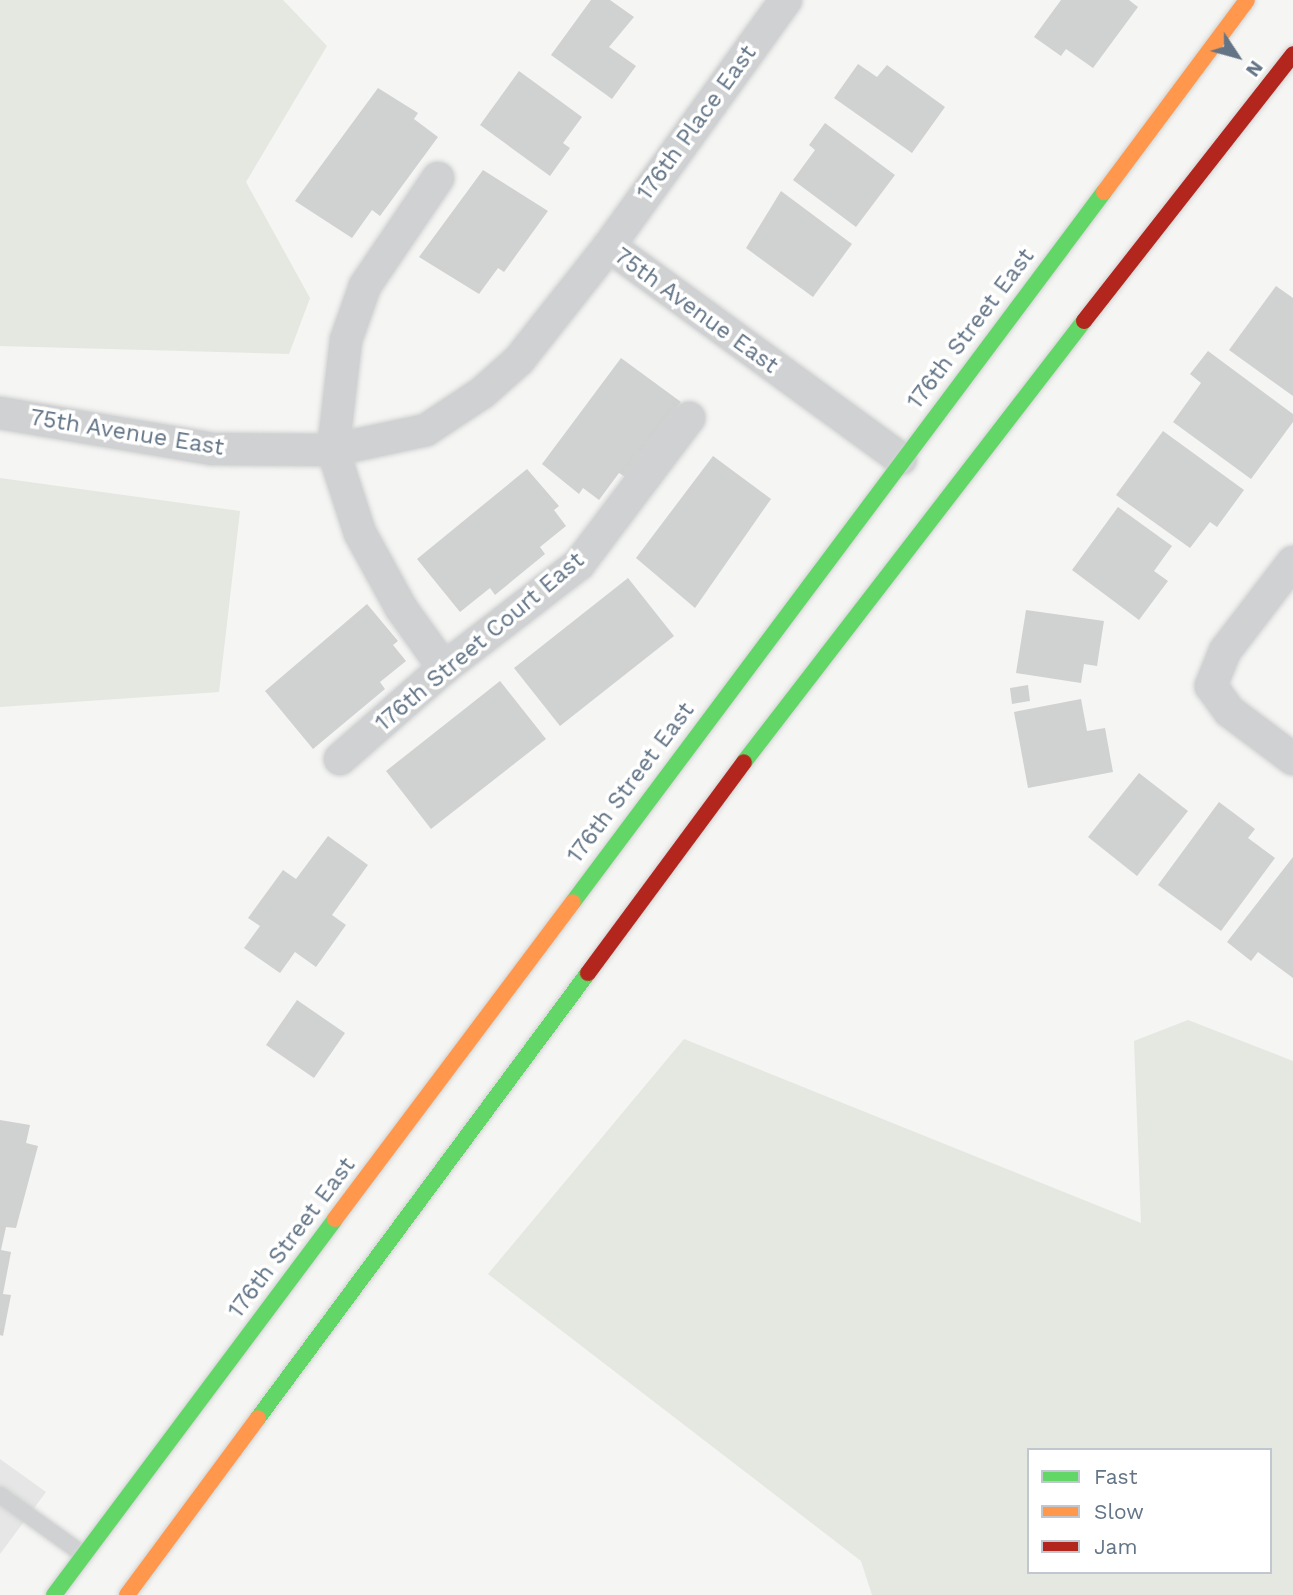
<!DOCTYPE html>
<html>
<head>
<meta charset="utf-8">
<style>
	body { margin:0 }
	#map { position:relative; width:1293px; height:1595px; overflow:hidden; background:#f5f5f3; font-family:"Work Sans",sans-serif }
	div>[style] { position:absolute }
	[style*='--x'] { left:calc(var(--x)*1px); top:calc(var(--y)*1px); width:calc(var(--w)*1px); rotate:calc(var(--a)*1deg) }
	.built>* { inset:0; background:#e5e6e5 }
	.green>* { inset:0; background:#e4e8e1 }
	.building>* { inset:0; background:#d0d1d1 }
	.roads { filter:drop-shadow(0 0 2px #d0d2d2) drop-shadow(0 0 2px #d0d2d2) }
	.lane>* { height:16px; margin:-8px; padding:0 8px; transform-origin:8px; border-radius:8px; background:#d0d1d2 }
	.street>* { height:32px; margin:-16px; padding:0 16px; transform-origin:16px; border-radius:16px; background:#d0d1d2 }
	.fast>* { height:16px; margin:-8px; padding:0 8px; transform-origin:8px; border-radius:8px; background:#63d668 }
	.slow>* { height:16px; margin:-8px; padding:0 8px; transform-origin:8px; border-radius:8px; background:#ff974d }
	.jam>* { height:16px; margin:-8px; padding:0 8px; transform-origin:8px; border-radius:8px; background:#b3261e }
	span { translate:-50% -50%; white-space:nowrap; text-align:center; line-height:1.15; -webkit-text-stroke:7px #fff; paint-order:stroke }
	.street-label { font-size:23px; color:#627486 }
	.legend { position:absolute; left:1027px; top:1448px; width:245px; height:126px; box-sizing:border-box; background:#fff; border:2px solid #c0c7cf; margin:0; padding:9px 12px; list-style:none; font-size:21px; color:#627486 }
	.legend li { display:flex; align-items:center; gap:14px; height:35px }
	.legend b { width:35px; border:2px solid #c0c7cf }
	.north { position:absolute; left:1202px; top:21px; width:70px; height:70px; -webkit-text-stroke:5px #fff; paint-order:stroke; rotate:126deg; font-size:19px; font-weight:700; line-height:28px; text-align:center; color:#627486 }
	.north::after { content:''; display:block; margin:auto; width:24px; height:32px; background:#627486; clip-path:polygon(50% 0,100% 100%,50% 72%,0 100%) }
</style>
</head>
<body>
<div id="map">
	<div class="built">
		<i style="clip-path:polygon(0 1459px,46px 1492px,0 1554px)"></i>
	</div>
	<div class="green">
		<i style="clip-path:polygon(0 0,283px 0,327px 46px,246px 182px,310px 298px,289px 354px,0 346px)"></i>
		<i style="clip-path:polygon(0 478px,240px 511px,219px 692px,0 707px)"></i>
		<i style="clip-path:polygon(evenodd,1188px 1020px,1293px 1061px,1293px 1595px,872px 1595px,861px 1561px,488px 1274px,684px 1039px,1141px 1223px,1134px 1041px,1188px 1020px,1029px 1450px,1270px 1450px,1270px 1572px,1029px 1572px,1029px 1450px)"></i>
	</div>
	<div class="building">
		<i style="clip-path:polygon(591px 0,610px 0,634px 17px,609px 47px,636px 66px,612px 99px,551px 55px)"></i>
		<i style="clip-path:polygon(1061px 0,1129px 0,1138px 7px,1093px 68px,1066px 49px,1061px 56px,1034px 37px)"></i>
		<i style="clip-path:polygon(858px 64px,877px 77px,887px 65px,945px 107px,912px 153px,834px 98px)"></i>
		<i style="clip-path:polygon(519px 71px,582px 117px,563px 143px,570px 148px,550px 176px,480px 125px)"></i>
		<i style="clip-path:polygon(378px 88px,418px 113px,414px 119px,438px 137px,380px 216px,372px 210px,352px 238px,295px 201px)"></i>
		<i style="clip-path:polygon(825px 123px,895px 175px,856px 227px,793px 180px,815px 150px,809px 145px)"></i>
		<i style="clip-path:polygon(483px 170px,548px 211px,504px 272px,498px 268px,479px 294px,419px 257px)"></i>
		<i style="clip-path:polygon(781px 191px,852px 244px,813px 297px,746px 248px)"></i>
		<i style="clip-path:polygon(1276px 286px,1293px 298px,1293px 396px,1229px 350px)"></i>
		<i style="clip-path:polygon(1208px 351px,1293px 414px,1293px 422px,1251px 479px,1173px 422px,1201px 383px,1190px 374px)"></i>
		<i style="clip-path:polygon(621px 358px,681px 402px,627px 478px,619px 473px,599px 500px,583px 488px,579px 494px,542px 464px)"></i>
		<i style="clip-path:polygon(1163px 431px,1244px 490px,1217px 527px,1210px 522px,1190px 548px,1116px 495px)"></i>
		<i style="clip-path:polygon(713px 456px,771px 499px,695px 608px,636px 558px)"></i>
		<i style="clip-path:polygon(527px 469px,559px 506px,554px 510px,566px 526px,540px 547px,545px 554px,495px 595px,490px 588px,460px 612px,417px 559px)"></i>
		<i style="clip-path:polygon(1118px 507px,1172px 546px,1154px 571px,1168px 581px,1139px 620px,1072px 570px)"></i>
		<i style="clip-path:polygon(628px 578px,674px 636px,560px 726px,514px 668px)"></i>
		<i style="clip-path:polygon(367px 604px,398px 641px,393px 645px,406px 661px,380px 682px,385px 689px,313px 749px,265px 691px)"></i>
		<i style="clip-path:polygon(1026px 610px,1104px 621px,1097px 666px,1084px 664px,1081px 683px,1016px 673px)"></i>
		<i style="clip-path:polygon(500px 681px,546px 739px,431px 829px,386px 771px)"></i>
		<i style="clip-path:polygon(1028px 685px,1030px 701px,1012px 704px,1010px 688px)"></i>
		<i style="clip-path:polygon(1081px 699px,1087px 731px,1105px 728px,1113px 772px,1028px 788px,1014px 712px)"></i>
		<i style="clip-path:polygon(1139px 773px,1188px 811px,1137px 876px,1088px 837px)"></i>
		<i style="clip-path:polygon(1219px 802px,1255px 829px,1248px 838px,1275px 858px,1221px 931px,1158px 885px)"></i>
		<i style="clip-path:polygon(328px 836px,368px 865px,332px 915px,346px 925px,316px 967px,295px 952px,280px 973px,244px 948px,260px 926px,248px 918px,283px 870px,296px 879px)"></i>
		<i style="clip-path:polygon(1293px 857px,1293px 978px,1258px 952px,1251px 961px,1227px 942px)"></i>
		<i style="clip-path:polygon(297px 1000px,345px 1033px,314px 1078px,266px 1045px)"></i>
		<i style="clip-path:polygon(0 1120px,30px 1125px,26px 1143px,38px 1146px,16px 1228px,6px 1227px,1px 1250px,11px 1252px,3px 1294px,11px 1295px,3px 1336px,0 1335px)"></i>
	</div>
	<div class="roads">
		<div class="lane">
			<i style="--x:0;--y:1495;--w:103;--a:35.5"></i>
		</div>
		<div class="street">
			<i style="--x:438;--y:178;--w:130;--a:124.1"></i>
			<i style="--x:365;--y:286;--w:57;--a:109.4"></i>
			<i style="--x:346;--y:340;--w:111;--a:96.7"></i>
			<i style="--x:333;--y:450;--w:87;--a:72"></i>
			<i style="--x:360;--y:533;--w:85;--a:61.3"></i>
			<i style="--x:401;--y:608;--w:74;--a:54.4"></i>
			<i style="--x:609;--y:246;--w:361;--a:36.1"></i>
			<i style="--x:0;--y:413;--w:215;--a:9.6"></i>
			<i style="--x:212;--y:449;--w:121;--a:0.5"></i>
			<i style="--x:333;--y:450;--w:95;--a:-12.1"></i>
			<i style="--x:426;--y:430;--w:67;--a:-33.5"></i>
			<i style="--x:482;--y:393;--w:50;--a:-41.7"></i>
			<i style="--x:519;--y:360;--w:145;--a:-51.7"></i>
			<i style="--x:609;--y:246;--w:303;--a:-54.3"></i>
			<i style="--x:1293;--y:562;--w:112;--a:127.4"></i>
			<i style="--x:1225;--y:651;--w:38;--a:112"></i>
			<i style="--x:1211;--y:686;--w:31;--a:54"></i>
			<i style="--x:1229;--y:711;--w:80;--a:36.9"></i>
			<i style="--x:340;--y:759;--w:138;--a:-41.2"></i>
			<i style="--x:444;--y:668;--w:170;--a:-37.6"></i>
			<i style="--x:579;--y:564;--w:183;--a:-53"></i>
		</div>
		<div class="fast">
			<i style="--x:744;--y:762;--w:557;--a:-52.37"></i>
			<i style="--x:573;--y:902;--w:887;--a:-53.21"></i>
			<i style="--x:258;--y:1418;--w:554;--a:-53.44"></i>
			<i style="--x:54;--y:1595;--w:469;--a:-53.2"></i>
		</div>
		<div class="slow">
			<i style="--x:1104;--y:192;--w:239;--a:-53.3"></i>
			<i style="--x:335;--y:1219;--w:396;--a:-53.1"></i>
			<i style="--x:127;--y:1595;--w:220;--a:-53.5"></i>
		</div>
		<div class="jam">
			<i style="--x:1084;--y:321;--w:339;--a:-51.9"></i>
			<i style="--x:588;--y:973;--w:262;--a:-53.5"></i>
		</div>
	</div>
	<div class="street-label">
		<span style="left:697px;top:123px;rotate:-54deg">176th Place East</span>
		<span style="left:696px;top:311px;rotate:36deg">75th Avenue East</span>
		<span style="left:971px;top:329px;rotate:-53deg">176th Street East</span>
		<span style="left:127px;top:433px;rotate:9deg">75th Avenue East</span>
		<span style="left:480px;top:642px;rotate:-40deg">176th Street Court East</span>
		<span style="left:631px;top:783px;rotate:-53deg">176th Street East</span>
		<span style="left:292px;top:1238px;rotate:-53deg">176th Street East</span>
	</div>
	<ul class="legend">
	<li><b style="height:9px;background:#63d668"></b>Fast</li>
	<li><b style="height:9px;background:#ff974d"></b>Slow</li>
	<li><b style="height:9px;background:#b3261e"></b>Jam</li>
	</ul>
	<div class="north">N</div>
</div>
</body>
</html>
